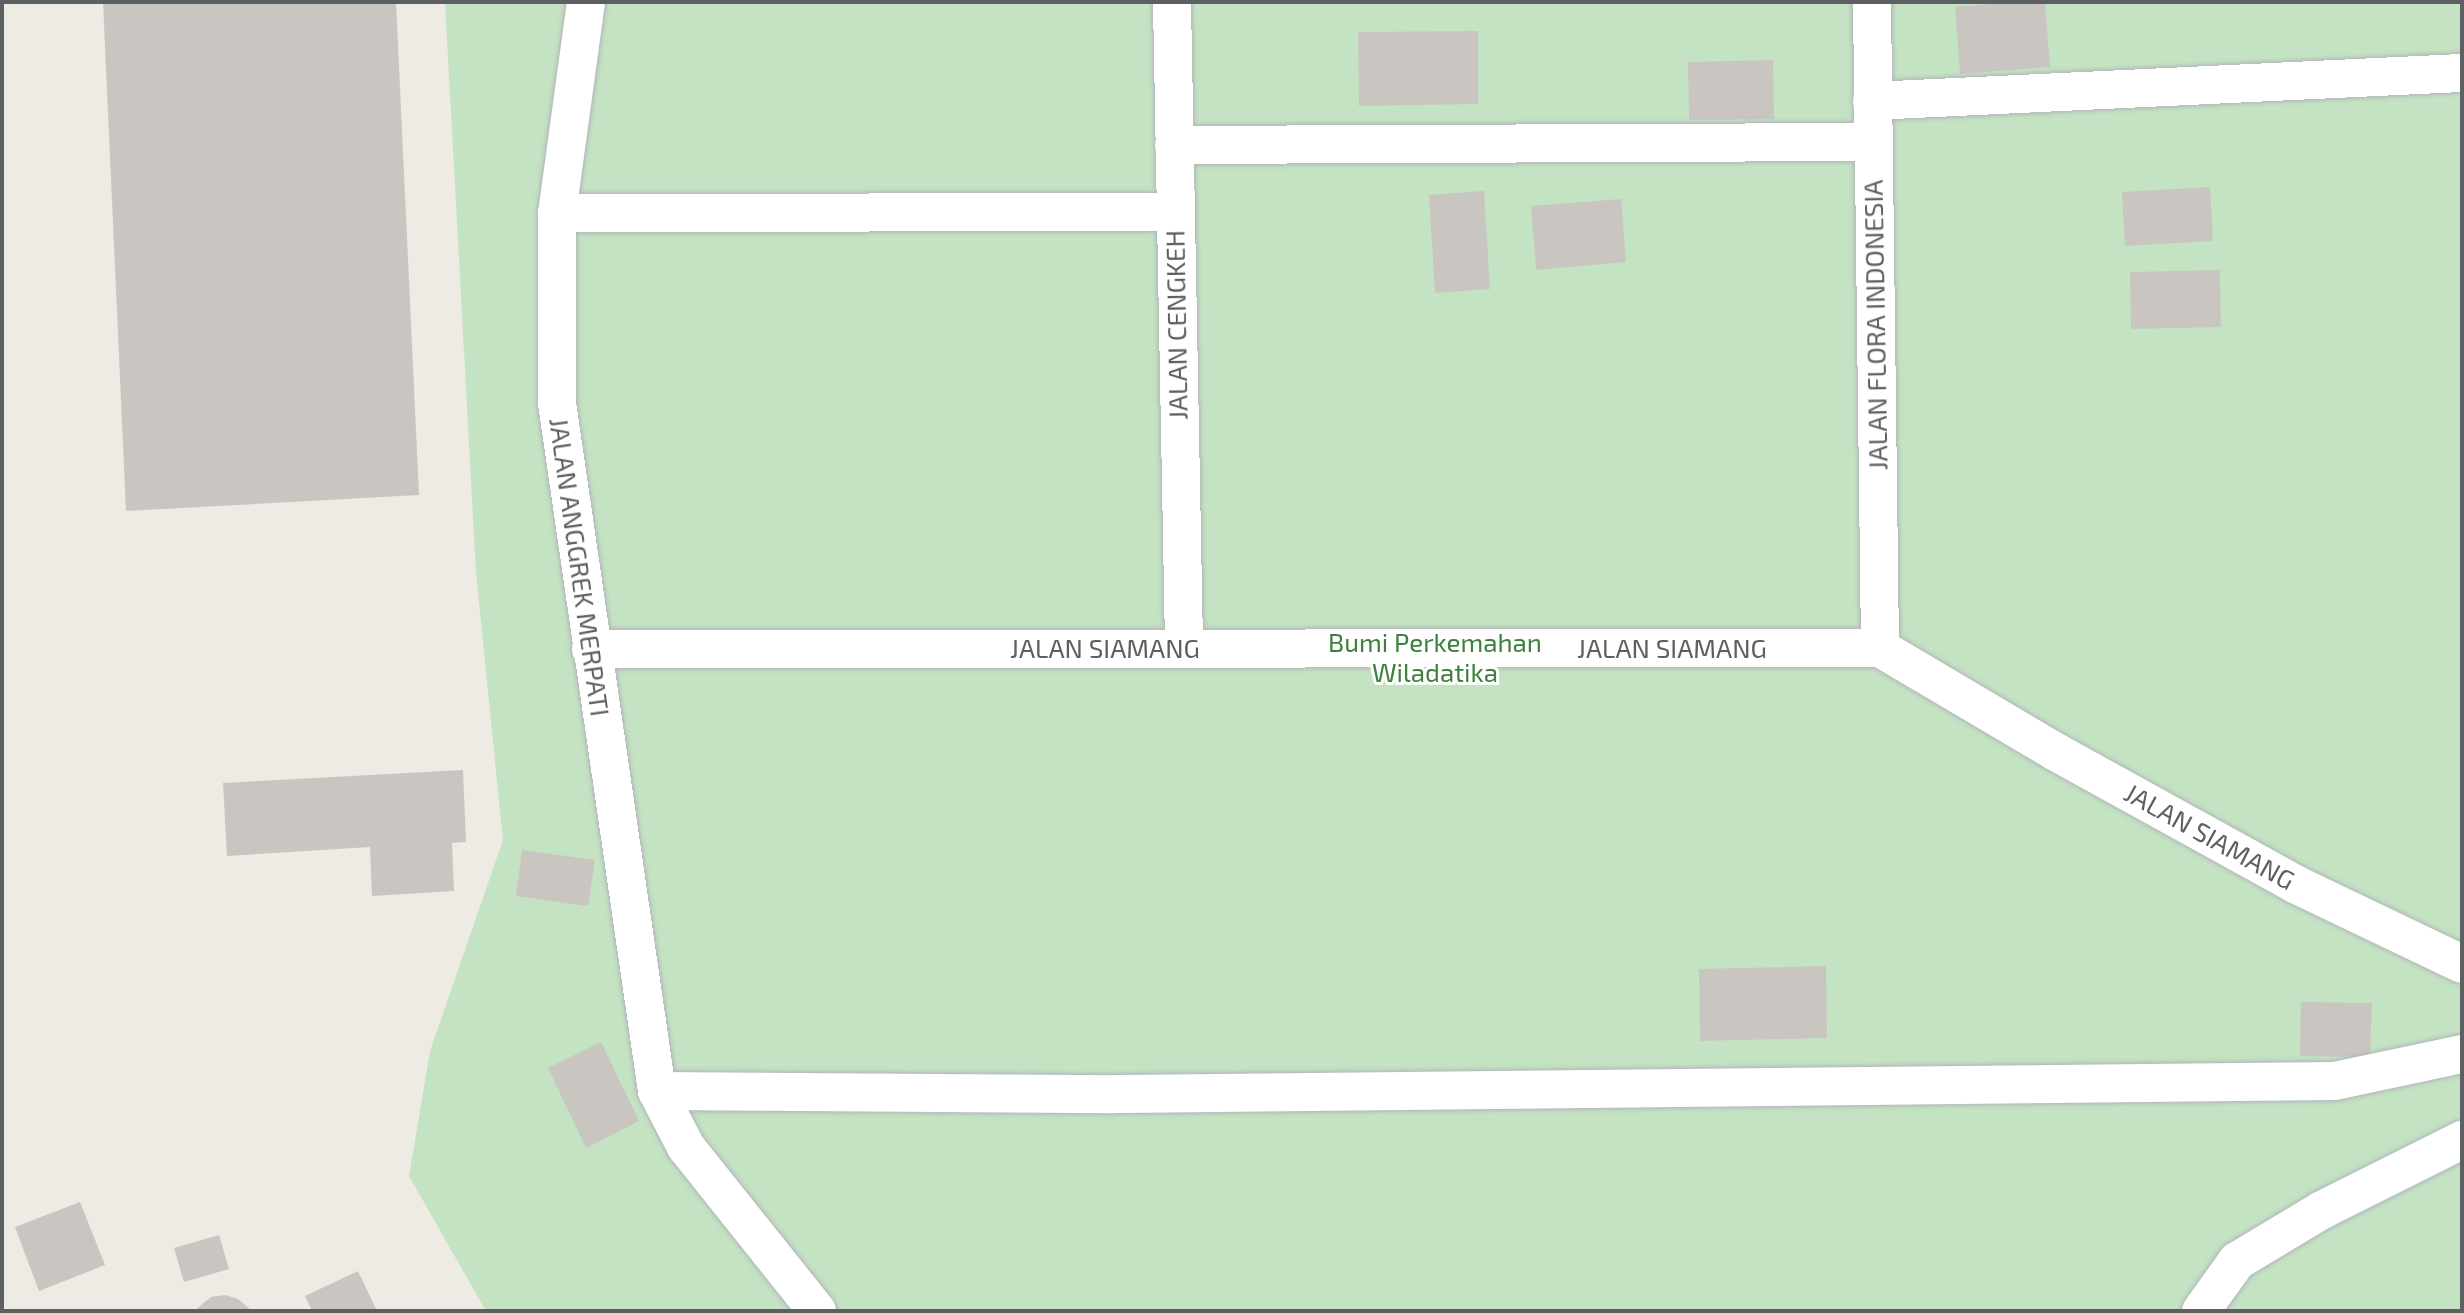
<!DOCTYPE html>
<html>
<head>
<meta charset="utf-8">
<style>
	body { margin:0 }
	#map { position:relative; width:2464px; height:1313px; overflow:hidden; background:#edebe4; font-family:"Exo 2",sans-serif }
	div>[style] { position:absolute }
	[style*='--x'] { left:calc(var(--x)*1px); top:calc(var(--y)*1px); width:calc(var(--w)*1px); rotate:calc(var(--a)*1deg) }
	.green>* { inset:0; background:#c4e3c3 }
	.building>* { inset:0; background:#c9c6c1 }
	.roads { filter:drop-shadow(0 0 2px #b1b5b8) drop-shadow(0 0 2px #b1b5b8) }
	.street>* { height:38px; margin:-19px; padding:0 19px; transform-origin:19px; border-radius:19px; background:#fff }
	span { translate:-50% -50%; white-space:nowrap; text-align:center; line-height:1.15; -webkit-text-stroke:6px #fff; paint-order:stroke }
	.street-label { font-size:26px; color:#5c6063 }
	.park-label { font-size:26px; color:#3d813d }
	.frame { position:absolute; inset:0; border:4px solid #5c6063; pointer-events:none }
</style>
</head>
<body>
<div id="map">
	<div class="green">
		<i style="clip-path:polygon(445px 2px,2462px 2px,2462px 1311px,486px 1311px,409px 1176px,430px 1051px,503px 840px,476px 573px)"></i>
	</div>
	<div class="building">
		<i style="clip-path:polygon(103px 2px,396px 2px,419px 495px,126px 511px)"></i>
		<i style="clip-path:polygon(2016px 2px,2045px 2px,2050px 67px,1960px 74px,1955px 7px)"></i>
		<i style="clip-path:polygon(1478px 31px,1478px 104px,1359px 106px,1358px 32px)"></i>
		<i style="clip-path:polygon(1773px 60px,1774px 119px,1689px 120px,1688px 62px)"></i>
		<i style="clip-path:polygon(2210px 187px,2213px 241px,2125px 246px,2122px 192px)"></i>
		<i style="clip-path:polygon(1484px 191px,1490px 289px,1435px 293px,1429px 195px)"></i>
		<i style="clip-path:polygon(1621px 199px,1626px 262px,1536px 270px,1531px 206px)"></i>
		<i style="clip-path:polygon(2220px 270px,2221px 327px,2131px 329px,2130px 272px)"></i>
		<i style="clip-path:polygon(463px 770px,466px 842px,452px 843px,454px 891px,372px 896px,370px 847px,227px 856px,223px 783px)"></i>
		<i style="clip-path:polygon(522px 850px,595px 860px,588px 906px,516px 896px)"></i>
		<i style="clip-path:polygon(1826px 966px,1827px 1038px,1700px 1041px,1699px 969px)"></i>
		<i style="clip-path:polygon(2301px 1002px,2372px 1003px,2370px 1057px,2300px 1056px)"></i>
		<i style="clip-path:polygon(601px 1042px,639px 1121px,586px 1148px,548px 1068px)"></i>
		<i style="clip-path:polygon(80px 1202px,105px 1265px,39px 1291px,15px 1227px)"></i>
		<i style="clip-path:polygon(219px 1235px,229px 1269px,184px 1282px,174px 1248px)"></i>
		<i style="clip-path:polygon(358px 1271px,377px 1311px,312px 1311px,305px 1296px)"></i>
		<i style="clip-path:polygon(225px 1295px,238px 1299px,252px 1311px,194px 1311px,211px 1297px)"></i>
	</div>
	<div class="roads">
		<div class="street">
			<i style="--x:586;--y:2;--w:213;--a:97.8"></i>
			<i style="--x:557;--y:213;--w:190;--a:90"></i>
			<i style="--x:557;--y:403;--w:695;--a:81.73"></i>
			<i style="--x:657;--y:1091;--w:63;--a:62.6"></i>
			<i style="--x:686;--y:1147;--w:210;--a:51.4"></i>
			<i style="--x:1172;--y:2;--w:645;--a:88.93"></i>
			<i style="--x:1872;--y:2;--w:646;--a:89.29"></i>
			<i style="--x:1872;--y:101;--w:591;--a:-2.72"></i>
			<i style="--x:1174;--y:145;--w:699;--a:-0.25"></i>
			<i style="--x:557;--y:213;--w:617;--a:-0.09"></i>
			<i style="--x:591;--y:649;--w:1289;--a:-0.04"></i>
			<i style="--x:1880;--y:648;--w:204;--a:30.6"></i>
			<i style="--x:2056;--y:752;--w:273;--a:28.9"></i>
			<i style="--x:2295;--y:884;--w:185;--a:25.6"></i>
			<i style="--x:657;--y:1091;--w:457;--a:0.4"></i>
			<i style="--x:1114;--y:1094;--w:1221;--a:-0.61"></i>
			<i style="--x:2335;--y:1081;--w:130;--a:-12"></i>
			<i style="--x:2201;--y:1311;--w:62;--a:-54.2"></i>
			<i style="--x:2237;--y:1261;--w:99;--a:-31"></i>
			<i style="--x:2322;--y:1210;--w:157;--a:-26.6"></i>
		</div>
	</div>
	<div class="street-label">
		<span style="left:1176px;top:325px;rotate:-91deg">JALAN CENGKEH</span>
		<span style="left:1875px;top:325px;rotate:-91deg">JALAN FLORA INDONESIA</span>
		<span style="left:580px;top:567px;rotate:82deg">JALAN ANGGREK MERPATI</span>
		<span style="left:1105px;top:648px">JALAN SIAMANG</span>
		<span style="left:1672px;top:648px">JALAN SIAMANG</span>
		<span style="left:2210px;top:836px;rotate:29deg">JALAN SIAMANG</span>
	</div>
	<div class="park-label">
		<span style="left:1435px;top:657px">Bumi Perkemahan<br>Wiladatika</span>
	</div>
	<div class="frame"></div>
</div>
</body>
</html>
